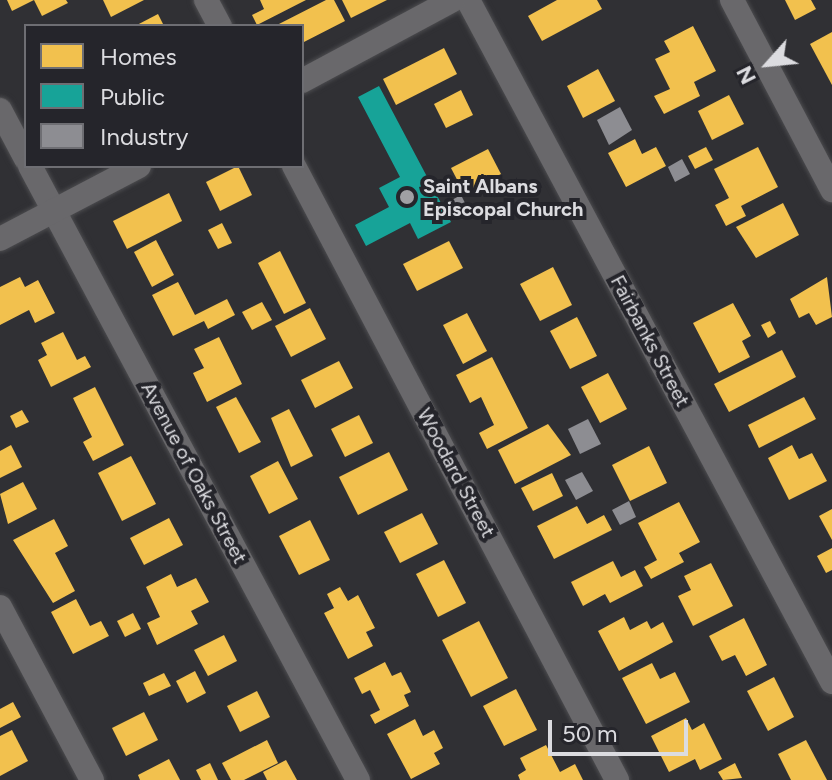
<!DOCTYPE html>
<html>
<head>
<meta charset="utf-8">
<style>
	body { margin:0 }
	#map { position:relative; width:832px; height:780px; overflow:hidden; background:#303034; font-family:Figtree,sans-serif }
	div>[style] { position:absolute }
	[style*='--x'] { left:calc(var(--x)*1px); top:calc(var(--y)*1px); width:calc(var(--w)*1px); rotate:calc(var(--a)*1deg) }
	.homes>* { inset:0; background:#f2c14e }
	.public>* { inset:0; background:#17a398 }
	.industry>* { inset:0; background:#8d8d92 }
	.roads { filter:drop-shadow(0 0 2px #4c4c4f) drop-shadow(0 0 2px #4c4c4f) }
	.minor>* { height:24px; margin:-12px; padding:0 12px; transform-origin:12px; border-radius:12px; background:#69686b }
	.dots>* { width:22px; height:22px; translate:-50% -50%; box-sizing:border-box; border:4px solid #25252b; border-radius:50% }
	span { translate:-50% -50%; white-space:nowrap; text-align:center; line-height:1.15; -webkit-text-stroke:8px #25252b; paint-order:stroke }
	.poi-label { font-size:20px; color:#dcdce0; font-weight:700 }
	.left { translate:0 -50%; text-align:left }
	.street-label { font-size:20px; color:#dcdce0 }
	.legend { position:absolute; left:24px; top:24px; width:280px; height:144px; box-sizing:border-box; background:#25252b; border:2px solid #6e6e73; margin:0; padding:10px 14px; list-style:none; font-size:24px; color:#dcdce0 }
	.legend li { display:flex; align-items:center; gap:16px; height:40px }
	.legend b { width:40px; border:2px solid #6e6e73 }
	.north { position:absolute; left:728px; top:24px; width:80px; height:80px; -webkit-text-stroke:6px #25252b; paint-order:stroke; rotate:243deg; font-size:22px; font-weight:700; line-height:32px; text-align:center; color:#dcdce0 }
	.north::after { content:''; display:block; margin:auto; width:28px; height:36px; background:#dcdce0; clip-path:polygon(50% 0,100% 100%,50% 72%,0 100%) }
	.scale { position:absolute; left:548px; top:720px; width:140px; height:36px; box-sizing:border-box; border:4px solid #dcdce0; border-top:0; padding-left:10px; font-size:24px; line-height:28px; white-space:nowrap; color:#dcdce0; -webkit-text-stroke:6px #25252b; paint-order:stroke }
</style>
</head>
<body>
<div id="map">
	<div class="homes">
		<i style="clip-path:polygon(7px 0,34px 0,12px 11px)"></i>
		<i style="clip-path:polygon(34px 0,66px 0,68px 3px,42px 16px)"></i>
		<i style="clip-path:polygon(103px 0,144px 0,111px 17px)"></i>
		<i style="clip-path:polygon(260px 0,306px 0,257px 25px,252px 15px,264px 9px)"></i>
		<i style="clip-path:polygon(326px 0,334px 0,345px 21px,302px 43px,302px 26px,275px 26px)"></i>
		<i style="clip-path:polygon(342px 0,387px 0,351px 18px)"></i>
		<i style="clip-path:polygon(557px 0,597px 0,602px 9px,542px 41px,528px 16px)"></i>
		<i style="clip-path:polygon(785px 0,811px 0,816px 9px,795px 20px)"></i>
		<i style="clip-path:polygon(158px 14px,164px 26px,135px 26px)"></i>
		<i style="clip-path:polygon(693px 26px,716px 71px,694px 82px,700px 96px,664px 114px,654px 96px,670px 89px,655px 59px,670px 52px,664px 41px)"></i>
		<i style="clip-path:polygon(832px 32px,832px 85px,810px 44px)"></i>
		<i style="clip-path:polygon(444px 48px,457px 74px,396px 105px,383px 79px)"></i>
		<i style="clip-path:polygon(598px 69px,615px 101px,583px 118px,567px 86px)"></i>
		<i style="clip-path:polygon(461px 90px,473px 115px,446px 128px,434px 104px)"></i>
		<i style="clip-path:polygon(729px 95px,744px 124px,712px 140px,698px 111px)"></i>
		<i style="clip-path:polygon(635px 139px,642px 154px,656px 147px,666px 166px,626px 187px,608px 153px)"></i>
		<i style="clip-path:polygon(706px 147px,713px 160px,695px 169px,688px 156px)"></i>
		<i style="clip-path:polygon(758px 147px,778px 187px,741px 206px,746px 216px,726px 226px,715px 205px,729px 198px,714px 169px)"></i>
		<i style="clip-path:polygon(488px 149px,501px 174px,464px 193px,451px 168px)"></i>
		<i style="clip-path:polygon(238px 166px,252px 195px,220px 211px,206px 182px)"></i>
		<i style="clip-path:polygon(169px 193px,182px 221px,127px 249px,113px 221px)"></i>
		<i style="clip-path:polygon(783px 203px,799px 235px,756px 258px,736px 227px)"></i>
		<i style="clip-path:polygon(222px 223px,232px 243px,218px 249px,208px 230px)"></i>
		<i style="clip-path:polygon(156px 240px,174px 275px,152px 287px,134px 252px)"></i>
		<i style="clip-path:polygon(449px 241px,463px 268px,417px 291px,403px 264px)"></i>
		<i style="clip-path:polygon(280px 251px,306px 303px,284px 314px,258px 263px)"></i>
		<i style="clip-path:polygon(553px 267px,572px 305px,540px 321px,520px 284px)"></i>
		<i style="clip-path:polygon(20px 277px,25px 287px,38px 280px,55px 313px,35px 323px,29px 310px,0 325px,0 287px)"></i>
		<i style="clip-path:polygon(827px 277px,832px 317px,816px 325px,809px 313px,799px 318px,790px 299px)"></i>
		<i style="clip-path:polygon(178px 282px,195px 315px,227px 299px,235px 315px,208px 329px,204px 321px,173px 336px,152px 295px)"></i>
		<i style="clip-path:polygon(262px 302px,272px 320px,252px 330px,242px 312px)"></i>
		<i style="clip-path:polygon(733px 303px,751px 336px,742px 341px,750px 357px,719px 373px,693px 323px)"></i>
		<i style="clip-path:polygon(310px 308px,326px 339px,291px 357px,275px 326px)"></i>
		<i style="clip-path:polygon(467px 313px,487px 351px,463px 364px,443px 325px)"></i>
		<i style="clip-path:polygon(577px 317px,597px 356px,570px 369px,550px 331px)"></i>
		<i style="clip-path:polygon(770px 321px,776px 333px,768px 338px,761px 325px)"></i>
		<i style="clip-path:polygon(63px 332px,77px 360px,85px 356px,91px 367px,51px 387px,38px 360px,47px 355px,41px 343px)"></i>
		<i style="clip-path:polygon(219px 337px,242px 384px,207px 402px,193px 373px,204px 368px,194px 349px)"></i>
		<i style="clip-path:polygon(782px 350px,796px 377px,729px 412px,714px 384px)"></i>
		<i style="clip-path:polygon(492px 357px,528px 428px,487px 449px,479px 433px,494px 425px,481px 397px,470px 403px,456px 375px)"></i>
		<i style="clip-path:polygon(339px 361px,353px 388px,315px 408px,301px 380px)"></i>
		<i style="clip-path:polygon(608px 373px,627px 409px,600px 423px,581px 387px)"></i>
		<i style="clip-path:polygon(95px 387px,124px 445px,93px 461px,83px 442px,92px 437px,73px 398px)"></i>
		<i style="clip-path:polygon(236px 397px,261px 442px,239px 453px,216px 407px)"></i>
		<i style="clip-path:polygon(804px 397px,816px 419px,759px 448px,748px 425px)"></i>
		<i style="clip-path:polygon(289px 409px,313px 456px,291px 467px,271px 418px)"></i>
		<i style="clip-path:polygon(22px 410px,29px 422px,16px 428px,10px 416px)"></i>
		<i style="clip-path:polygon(359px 415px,373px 443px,345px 457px,331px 429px)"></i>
		<i style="clip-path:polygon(548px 424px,571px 455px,515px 484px,498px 450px)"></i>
		<i style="clip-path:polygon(11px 445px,22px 467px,0 478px,0 451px)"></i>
		<i style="clip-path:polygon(792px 445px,799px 459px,812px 453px,827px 481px,789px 500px,768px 458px)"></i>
		<i style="clip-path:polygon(649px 446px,667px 483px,630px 501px,612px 465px)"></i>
		<i style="clip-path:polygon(389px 452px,408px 490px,358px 515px,339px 477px)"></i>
		<i style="clip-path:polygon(131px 456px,156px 504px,122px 521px,98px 473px)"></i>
		<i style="clip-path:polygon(278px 461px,298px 499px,269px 514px,250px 476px)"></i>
		<i style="clip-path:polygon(552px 473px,563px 496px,533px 511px,521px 488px)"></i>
		<i style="clip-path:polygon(23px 482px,37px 509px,8px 524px,0 494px)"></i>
		<i style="clip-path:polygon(679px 502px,700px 542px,679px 553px,684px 562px,651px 579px,644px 567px,657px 560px,638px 523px)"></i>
		<i style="clip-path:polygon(577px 506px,587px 524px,604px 515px,612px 530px,554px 559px,537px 526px)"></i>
		<i style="clip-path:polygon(832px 509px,832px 540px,819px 516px)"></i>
		<i style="clip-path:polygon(422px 513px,438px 544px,400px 563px,384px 532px)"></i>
		<i style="clip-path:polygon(169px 518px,183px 545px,144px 565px,130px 538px)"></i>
		<i style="clip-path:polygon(54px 519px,68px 546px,55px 553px,75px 591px,53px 603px,13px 540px)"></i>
		<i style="clip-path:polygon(310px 520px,330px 560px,299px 575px,279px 536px)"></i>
		<i style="clip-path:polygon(832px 548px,832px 570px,826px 573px,817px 556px)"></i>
		<i style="clip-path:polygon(444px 560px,466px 603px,438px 617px,416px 574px)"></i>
		<i style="clip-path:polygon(613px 561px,621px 577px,635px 570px,643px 586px,610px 603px,605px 594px,583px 606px,571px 582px)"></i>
		<i style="clip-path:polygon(711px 563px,733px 606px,693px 626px,678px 596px,691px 590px,684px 576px)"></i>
		<i style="clip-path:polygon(171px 574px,177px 587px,196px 578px,209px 602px,191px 611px,198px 624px,157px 645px,147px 623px,160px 617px,146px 587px)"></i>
		<i style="clip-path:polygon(340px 587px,348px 601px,358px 595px,375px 628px,366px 632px,373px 646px,348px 659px,324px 613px,334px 608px,327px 594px)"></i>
		<i style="clip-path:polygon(76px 599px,90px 626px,101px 621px,109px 636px,73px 654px,51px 612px)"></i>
		<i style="clip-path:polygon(133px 613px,141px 629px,125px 637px,117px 621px)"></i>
		<i style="clip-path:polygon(624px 617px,630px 630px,647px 621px,651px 629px,663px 622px,673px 642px,619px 671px,598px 631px)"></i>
		<i style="clip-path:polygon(744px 618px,767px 665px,746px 676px,735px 655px,722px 661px,709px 636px)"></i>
		<i style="clip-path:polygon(479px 621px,508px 678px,471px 697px,442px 640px)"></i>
		<i style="clip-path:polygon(224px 635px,237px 661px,208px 676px,194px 650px)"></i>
		<i style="clip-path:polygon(385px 662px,392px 676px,401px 672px,411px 692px,404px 695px,409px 706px,375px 724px,370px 715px,380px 710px,370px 690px,362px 694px,354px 678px)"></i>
		<i style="clip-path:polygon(652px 663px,660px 679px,675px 672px,690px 702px,646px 724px,622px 678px)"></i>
		<i style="clip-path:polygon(195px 671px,206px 693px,187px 703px,176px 681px)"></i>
		<i style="clip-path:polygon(164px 673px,171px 686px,149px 696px,143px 683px)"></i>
		<i style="clip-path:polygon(774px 677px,794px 717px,768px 731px,747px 691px)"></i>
		<i style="clip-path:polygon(516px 689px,537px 730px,504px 746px,483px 706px)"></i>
		<i style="clip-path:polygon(257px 691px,270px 717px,240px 732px,227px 706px)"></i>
		<i style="clip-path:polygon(13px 702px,21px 717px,0 728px,0 709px)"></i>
		<i style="clip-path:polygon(144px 712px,158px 740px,126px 756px,112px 728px)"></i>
		<i style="clip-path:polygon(686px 718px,692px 730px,704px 723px,722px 759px,700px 770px,695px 759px,669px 772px,651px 736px)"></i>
		<i style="clip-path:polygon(415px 719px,423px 736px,434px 730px,443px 748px,434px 753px,440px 764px,411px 779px,387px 734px)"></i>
		<i style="clip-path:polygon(12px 730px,28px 761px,0 776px,0 736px)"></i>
		<i style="clip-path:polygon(267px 740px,278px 763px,244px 780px,231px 780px,222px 763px)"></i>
		<i style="clip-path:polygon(806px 740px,827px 780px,791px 780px,778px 754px)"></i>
		<i style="clip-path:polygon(546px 745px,560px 772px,575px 764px,583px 780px,520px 780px,518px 775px,526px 770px,520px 758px)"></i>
		<i style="clip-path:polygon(169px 759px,180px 780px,140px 780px,138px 775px)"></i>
		<i style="clip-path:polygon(286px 760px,297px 780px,267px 780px,263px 772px)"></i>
		<i style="clip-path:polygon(210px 763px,218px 780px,201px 780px,196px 770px)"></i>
		<i style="clip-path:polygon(735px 763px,742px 778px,723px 780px,718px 772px)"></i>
	</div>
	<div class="public">
		<i style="clip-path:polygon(379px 86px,451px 222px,418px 239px,410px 223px,366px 246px,355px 225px,389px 207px,379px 188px,400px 177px,358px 97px)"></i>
	</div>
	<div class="industry">
		<i style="clip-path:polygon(620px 107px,632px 130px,609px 145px,597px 120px)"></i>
		<i style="clip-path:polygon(682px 159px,690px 174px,675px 182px,668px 167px)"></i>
		<i style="clip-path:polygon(461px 195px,470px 213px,459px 218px,450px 201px)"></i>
		<i style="clip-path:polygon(588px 419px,601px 444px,580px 454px,568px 429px)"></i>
		<i style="clip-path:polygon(582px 472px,593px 491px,576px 500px,565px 480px)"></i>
		<i style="clip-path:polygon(629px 501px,636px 517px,620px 525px,612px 510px)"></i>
	</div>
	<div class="roads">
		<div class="minor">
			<i style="--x:206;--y:0;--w:30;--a:62"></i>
			<i style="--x:468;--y:0;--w:773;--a:61.91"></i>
			<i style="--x:732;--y:0;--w:215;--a:62.2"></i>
			<i style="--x:302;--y:81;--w:171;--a:-28.2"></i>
			<i style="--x:0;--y:110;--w:55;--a:62"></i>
			<i style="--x:30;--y:166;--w:696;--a:61.89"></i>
			<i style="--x:294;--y:166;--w:694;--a:62.25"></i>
			<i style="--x:0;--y:239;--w:157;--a:-27.7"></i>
			<i style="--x:0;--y:607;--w:196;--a:62"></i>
		</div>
	</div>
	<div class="dots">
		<i style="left:407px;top:197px;background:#a0a0a4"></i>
	</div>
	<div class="poi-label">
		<span class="left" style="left:423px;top:198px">Saint Albans<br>Episcopal Church</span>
	</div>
	<div class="street-label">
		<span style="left:650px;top:341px;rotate:62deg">Fairbanks Street</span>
		<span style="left:194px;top:473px;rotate:62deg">Avenue of Oaks Street</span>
		<span style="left:456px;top:473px;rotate:62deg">Woodard Street</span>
	</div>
	<ul class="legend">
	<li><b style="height:22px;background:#f2c14e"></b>Homes</li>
	<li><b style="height:22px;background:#17a398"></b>Public</li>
	<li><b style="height:22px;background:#8d8d92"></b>Industry</li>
	</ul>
	<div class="north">N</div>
	<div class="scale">50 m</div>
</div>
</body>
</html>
